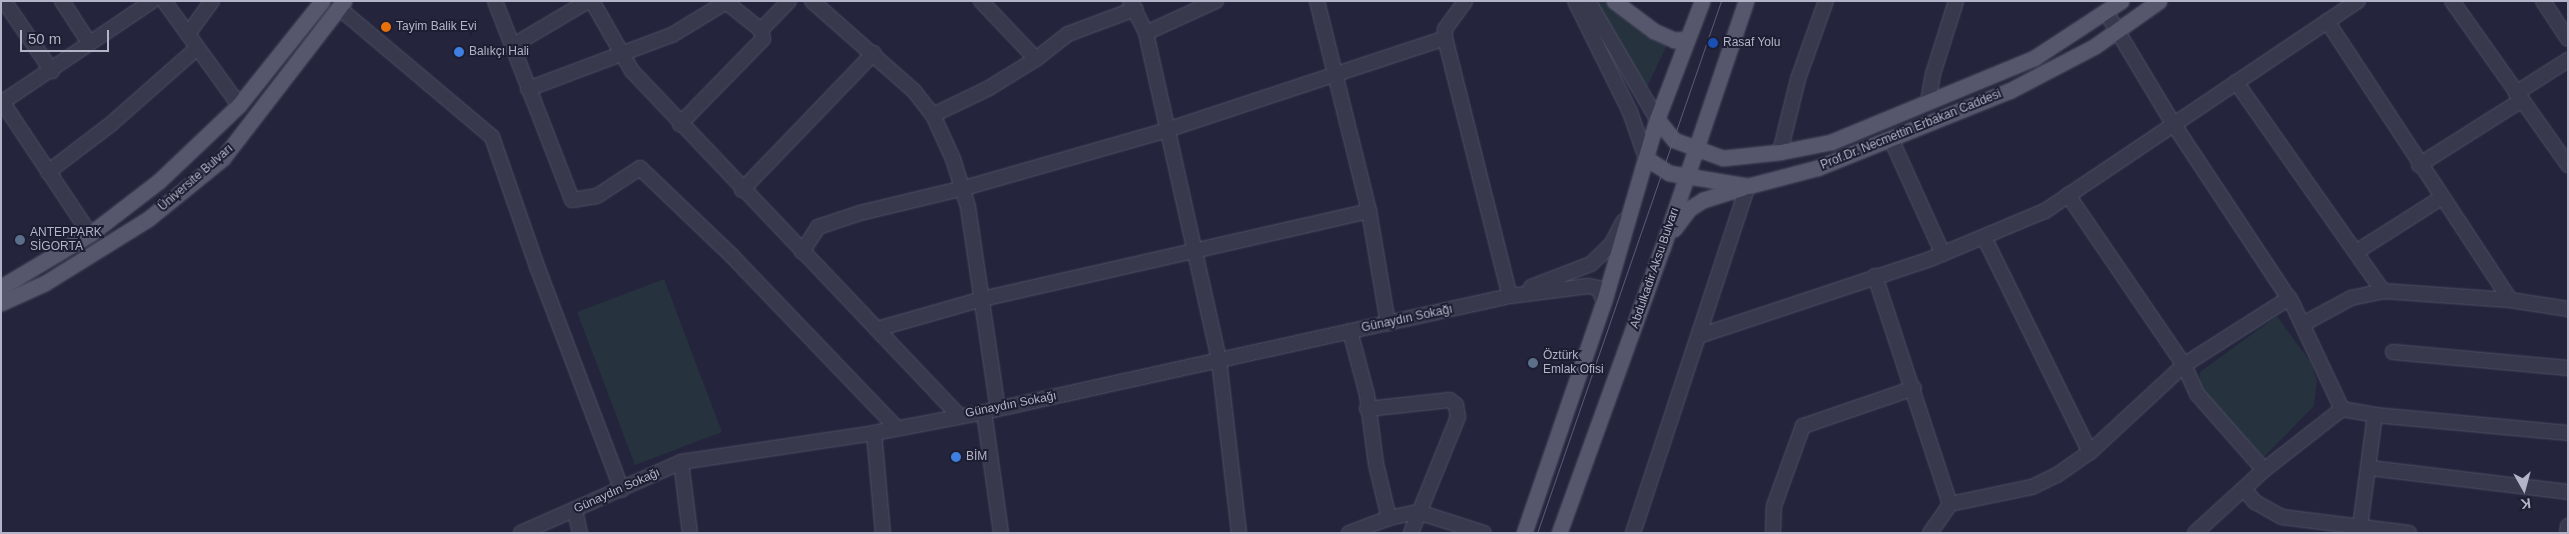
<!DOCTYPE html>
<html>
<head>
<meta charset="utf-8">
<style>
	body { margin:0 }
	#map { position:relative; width:2569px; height:534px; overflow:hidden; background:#24253d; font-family:Helvetica,sans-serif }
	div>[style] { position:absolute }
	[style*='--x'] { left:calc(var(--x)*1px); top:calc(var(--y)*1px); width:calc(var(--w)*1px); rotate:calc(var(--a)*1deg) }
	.green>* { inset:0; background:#26323e }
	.roads { filter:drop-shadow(0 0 1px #505165) drop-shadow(0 0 1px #505165) }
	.minor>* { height:14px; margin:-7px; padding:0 7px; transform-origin:7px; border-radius:7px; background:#38394d }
	.major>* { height:15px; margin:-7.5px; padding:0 7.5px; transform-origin:7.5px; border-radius:7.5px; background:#56576d }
	.tram>* { height:1px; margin:-0.5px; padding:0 0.5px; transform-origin:0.5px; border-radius:0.5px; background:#5a5b74 }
	.dots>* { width:14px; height:14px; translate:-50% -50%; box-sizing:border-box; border:2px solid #1d1e32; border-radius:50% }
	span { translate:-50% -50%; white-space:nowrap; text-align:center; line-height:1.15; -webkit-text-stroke:4px #1d1e32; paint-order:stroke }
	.poi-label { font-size:12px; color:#b3b4c8 }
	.left { translate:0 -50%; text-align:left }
	.street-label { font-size:12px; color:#b3b4c8 }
	.frame { position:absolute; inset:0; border:2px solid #b3b4c8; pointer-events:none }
	.north { position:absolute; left:2499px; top:464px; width:50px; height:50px; -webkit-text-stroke:4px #1d1e32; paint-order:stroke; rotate:173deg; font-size:14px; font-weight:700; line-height:20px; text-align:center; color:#b3b4c8 }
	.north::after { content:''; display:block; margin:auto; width:18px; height:22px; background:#b3b4c8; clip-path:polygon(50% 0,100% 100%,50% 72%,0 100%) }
	.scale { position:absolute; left:20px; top:30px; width:89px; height:22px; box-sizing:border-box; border:2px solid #b3b4c8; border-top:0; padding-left:6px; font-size:15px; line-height:18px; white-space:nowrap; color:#b3b4c8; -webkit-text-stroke:4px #1d1e32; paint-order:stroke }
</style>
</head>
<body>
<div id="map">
	<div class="green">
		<i style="clip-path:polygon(1594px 1px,1604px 1px,1667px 45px,1647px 87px)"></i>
		<i style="clip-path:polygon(664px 279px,722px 432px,635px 465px,577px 312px)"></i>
		<i style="clip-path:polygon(2277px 316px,2311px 363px,2317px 381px,2314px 406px,2264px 457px,2198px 391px,2200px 372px)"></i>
	</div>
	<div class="roads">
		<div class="minor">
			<i style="--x:4;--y:1;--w:85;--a:55.6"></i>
			<i style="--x:62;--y:1;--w:48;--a:57"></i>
			<i style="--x:164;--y:1;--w:128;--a:54.2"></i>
			<i style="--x:495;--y:1;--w:213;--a:68.8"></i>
			<i style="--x:572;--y:200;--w:25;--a:-9"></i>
			<i style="--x:597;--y:196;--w:51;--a:-33.1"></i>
			<i style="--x:640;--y:168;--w:126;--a:43.7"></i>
			<i style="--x:731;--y:255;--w:240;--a:46.2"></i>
			<i style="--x:592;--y:1;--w:81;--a:60.3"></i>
			<i style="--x:632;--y:71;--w:474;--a:46.5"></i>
			<i style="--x:812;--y:1;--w:136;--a:41.4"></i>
			<i style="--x:914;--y:91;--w:31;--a:52"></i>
			<i style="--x:933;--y:115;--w:48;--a:65.6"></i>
			<i style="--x:953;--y:159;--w:50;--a:72.6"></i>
			<i style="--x:968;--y:207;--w:204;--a:81.6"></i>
			<i style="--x:981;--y:1;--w:80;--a:46.5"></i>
			<i style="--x:1130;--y:1;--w:36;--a:63"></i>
			<i style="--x:1146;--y:33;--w:335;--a:77.4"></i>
			<i style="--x:1219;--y:360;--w:174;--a:83.4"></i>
			<i style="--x:1317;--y:1;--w:216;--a:76.1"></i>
			<i style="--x:1369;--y:211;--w:114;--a:80.4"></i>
			<i style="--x:1575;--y:1;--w:124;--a:63.6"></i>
			<i style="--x:1630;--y:112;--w:49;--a:70.8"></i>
			<i style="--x:1588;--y:1;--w:137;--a:59.7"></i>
			<i style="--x:2452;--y:1;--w:201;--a:54.7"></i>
			<i style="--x:2543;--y:1;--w:45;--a:56.7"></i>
			<i style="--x:339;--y:8;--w:200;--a:40.1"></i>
			<i style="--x:492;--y:137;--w:140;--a:70.8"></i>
			<i style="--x:538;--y:269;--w:236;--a:69.2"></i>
			<i style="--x:2106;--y:12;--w:132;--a:59"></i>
			<i style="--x:2174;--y:125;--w:216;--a:56.5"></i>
			<i style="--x:2293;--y:305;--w:115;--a:64.8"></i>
			<i style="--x:2342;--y:409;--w:99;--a:142"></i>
			<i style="--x:2264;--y:470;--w:93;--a:137.6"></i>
			<i style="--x:2327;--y:21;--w:334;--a:56.7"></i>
			<i style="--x:761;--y:30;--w:40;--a:-46"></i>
			<i style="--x:1146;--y:33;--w:77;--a:-24.6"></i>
			<i style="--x:188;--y:34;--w:41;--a:-54"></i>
			<i style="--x:1445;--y:38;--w:9;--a:-90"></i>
			<i style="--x:1445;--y:29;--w:34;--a:-54"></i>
			<i style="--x:512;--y:46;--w:88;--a:-30.6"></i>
			<i style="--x:2236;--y:82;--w:256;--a:54.9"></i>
			<i style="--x:528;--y:89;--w:154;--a:-20.6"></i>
			<i style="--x:672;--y:35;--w:63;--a:-31.4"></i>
			<i style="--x:726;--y:2;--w:45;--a:38.7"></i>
			<i style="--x:761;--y:30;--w:9;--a:77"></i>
			<i style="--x:763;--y:39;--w:119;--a:134.3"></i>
			<i style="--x:2516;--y:93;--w:62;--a:-32.4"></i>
			<i style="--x:1;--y:100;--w:161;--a:56.4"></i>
			<i style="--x:1928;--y:102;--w:28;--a:-80"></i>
			<i style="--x:1933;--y:74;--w:77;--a:-72.5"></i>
			<i style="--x:1;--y:103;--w:182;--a:-34"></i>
			<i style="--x:933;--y:115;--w:62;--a:-25.7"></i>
			<i style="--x:989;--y:88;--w:55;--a:-31.7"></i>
			<i style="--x:1036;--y:59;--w:41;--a:-38"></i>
			<i style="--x:1068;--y:34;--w:72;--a:-20.5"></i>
			<i style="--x:1891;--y:139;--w:126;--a:65.7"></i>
			<i style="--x:1780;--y:152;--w:75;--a:-76.1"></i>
			<i style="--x:1798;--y:79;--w:83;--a:-70.3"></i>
			<i style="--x:2419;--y:165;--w:122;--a:-32.3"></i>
			<i style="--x:48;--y:172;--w:79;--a:-37.3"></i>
			<i style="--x:111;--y:124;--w:113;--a:-41.4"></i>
			<i style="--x:742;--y:190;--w:190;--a:-46.1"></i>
			<i style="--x:1984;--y:237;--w:240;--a:63.8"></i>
			<i style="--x:802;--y:252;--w:30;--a:-57"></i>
			<i style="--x:818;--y:227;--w:44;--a:-18.4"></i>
			<i style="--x:860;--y:213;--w:107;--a:-13.5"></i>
			<i style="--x:964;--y:188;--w:211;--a:-15.9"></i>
			<i style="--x:1167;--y:130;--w:293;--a:-18.3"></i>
			<i style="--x:1445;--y:38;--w:266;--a:75.9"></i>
			<i style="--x:2356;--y:252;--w:101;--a:-32.4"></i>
			<i style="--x:1875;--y:276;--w:240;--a:71.8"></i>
			<i style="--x:1531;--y:287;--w:64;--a:-21"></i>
			<i style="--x:1591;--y:264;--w:28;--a:-44"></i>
			<i style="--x:1611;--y:245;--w:27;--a:-62"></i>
			<i style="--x:2303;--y:324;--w:55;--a:-28.4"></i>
			<i style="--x:2351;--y:298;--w:33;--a:-12"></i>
			<i style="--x:2383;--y:291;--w:127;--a:4.1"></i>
			<i style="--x:2510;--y:300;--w:59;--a:8.8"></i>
			<i style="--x:877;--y:329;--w:109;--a:-15.9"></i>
			<i style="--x:982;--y:299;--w:397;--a:-12.8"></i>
			<i style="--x:1350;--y:331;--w:66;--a:75.1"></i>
			<i style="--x:1367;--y:395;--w:70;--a:82.6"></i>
			<i style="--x:1376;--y:464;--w:56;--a:76.5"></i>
			<i style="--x:1389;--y:518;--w:30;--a:-12"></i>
			<i style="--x:1418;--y:512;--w:69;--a:17.7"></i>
			<i style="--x:1699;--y:336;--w:243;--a:-18.4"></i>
			<i style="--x:1930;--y:259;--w:125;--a:-22.7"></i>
			<i style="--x:2045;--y:211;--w:377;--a:-33.9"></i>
			<i style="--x:2393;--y:352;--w:176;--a:5.2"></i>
			<i style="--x:1367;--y:409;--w:83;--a:-6.2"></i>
			<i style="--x:1450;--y:400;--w:8;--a:40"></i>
			<i style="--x:1456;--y:405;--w:12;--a:81"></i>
			<i style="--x:1458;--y:417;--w:125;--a:112.1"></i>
			<i style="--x:2342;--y:409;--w:34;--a:10"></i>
			<i style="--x:2375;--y:415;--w:194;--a:5.3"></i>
			<i style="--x:984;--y:412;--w:122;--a:82"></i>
			<i style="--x:874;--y:433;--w:100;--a:84.9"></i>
			<i style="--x:681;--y:462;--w:72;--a:82.8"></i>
			<i style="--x:2370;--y:468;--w:199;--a:6.9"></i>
			<i style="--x:2264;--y:470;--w:101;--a:-131.4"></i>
			<i style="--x:2197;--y:394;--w:32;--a:-114"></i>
			<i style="--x:2184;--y:365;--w:125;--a:-32.5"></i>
			<i style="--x:2244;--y:489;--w:17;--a:50"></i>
			<i style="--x:2255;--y:502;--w:31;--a:29"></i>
			<i style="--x:2282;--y:517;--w:128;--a:7.2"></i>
			<i style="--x:575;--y:510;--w:24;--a:78"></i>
			<i style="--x:2360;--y:527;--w:113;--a:-82.4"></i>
			<i style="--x:1773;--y:532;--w:26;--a:-88"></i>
			<i style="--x:1774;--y:506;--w:85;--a:-70.1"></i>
			<i style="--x:1803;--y:426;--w:117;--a:-18.9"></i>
			<i style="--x:521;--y:533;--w:175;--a:-23.9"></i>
			<i style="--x:681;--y:462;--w:195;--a:-8.5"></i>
			<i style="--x:874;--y:433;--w:112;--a:-10.8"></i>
			<i style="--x:984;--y:412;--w:539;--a:-12.44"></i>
			<i style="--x:1510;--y:296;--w:79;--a:-7.3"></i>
			<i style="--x:1588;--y:286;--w:10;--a:11"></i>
			<i style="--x:1598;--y:288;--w:14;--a:65"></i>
			<i style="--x:1349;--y:533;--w:43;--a:-20.6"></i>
			<i style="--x:1633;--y:533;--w:366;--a:-71.7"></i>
			<i style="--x:1930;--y:533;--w:35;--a:-55"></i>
			<i style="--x:1950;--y:504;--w:84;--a:-11.7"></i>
			<i style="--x:2032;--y:487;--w:28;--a:-26"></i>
			<i style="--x:2057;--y:475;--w:40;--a:-34.9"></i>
			<i style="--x:2090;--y:452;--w:128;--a:-42.8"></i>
			<i style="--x:2184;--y:365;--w:206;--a:-124.3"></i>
			<i style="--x:2567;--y:533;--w:7;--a:-82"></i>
		</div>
		<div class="major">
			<i style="--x:1614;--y:1;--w:50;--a:36.9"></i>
			<i style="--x:1654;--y:31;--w:22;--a:24"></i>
			<i style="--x:1674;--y:40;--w:13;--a:-4"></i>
			<i style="--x:1657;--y:119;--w:27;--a:51"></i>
			<i style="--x:1674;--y:140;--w:52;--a:20.2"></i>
			<i style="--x:1723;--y:158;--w:57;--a:-6"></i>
			<i style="--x:1780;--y:152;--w:52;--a:-11.1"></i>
			<i style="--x:1831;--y:142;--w:220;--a:-22.5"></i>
			<i style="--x:2034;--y:58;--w:104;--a:-33.2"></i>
			<i style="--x:1646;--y:158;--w:27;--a:33"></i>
			<i style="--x:1669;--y:173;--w:80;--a:9.3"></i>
			<i style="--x:1748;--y:186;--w:71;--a:-14.6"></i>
			<i style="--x:1817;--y:168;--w:207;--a:-21.9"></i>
			<i style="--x:2009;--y:91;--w:97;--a:-27.6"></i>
			<i style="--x:2095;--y:46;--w:78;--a:-35.1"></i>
			<i style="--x:1674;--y:229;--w:25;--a:-53"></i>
			<i style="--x:1689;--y:209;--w:17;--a:-33"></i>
			<i style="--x:1703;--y:200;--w:41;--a:-17.1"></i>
			<i style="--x:1;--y:287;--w:104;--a:-30.8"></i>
			<i style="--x:90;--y:234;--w:87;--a:-37.5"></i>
			<i style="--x:159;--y:181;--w:110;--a:-43.5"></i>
			<i style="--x:239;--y:105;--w:133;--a:-51.4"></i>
			<i style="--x:1;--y:303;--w:48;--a:-24.4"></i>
			<i style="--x:45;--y:283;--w:121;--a:-31.9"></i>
			<i style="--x:148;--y:219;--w:97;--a:-39.1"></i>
			<i style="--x:223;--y:158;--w:198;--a:-52.4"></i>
			<i style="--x:1524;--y:533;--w:245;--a:-71"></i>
			<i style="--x:1604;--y:301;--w:190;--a:-73.8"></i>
			<i style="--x:1657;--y:119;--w:126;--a:-69.1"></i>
			<i style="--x:1559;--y:533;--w:302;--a:-70.1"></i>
			<i style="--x:1662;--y:249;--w:262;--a:-71.3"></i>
		</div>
	</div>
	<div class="tram">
		<i style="--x:1537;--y:533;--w:563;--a:-70.92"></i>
	</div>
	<div class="dots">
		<i style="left:386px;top:27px;background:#e8710a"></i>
		<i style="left:1713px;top:43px;background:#1a4fb4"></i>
		<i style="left:459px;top:52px;background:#3f7fe0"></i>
		<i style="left:20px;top:240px;background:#5c6f8a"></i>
		<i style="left:1533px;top:363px;background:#5c6f8a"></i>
		<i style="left:956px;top:457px;background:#3f7fe0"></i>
	</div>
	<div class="poi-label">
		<span class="left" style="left:396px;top:27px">Tayim Balik Evi</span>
		<span class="left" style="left:1723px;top:43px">Rasaf Yolu</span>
		<span class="left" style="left:469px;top:52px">Balıkçı Hali</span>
		<span class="left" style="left:30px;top:240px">ANTEPPARK<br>SİGORTA</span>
		<span class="left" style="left:1543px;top:363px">Öztürk<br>Emlak Ofisi</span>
		<span class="left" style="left:966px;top:457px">BİM</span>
	</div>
	<div class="street-label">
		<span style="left:1911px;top:130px;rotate:-22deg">Prof.Dr. Necmettin Erbakan Caddesi</span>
		<span style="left:196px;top:178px;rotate:-41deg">Üniversite Bulvarı</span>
		<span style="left:1655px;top:268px;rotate:-71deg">Abdulkadir Aksu Bulvarı</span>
		<span style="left:1407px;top:319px;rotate:-12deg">Günaydın Sokağı</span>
		<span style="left:1011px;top:405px;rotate:-11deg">Günaydın Sokağı</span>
		<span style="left:617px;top:491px;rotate:-24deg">Günaydın Sokağı</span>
	</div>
	<div class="frame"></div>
	<div class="north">K</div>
	<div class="scale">50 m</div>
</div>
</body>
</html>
